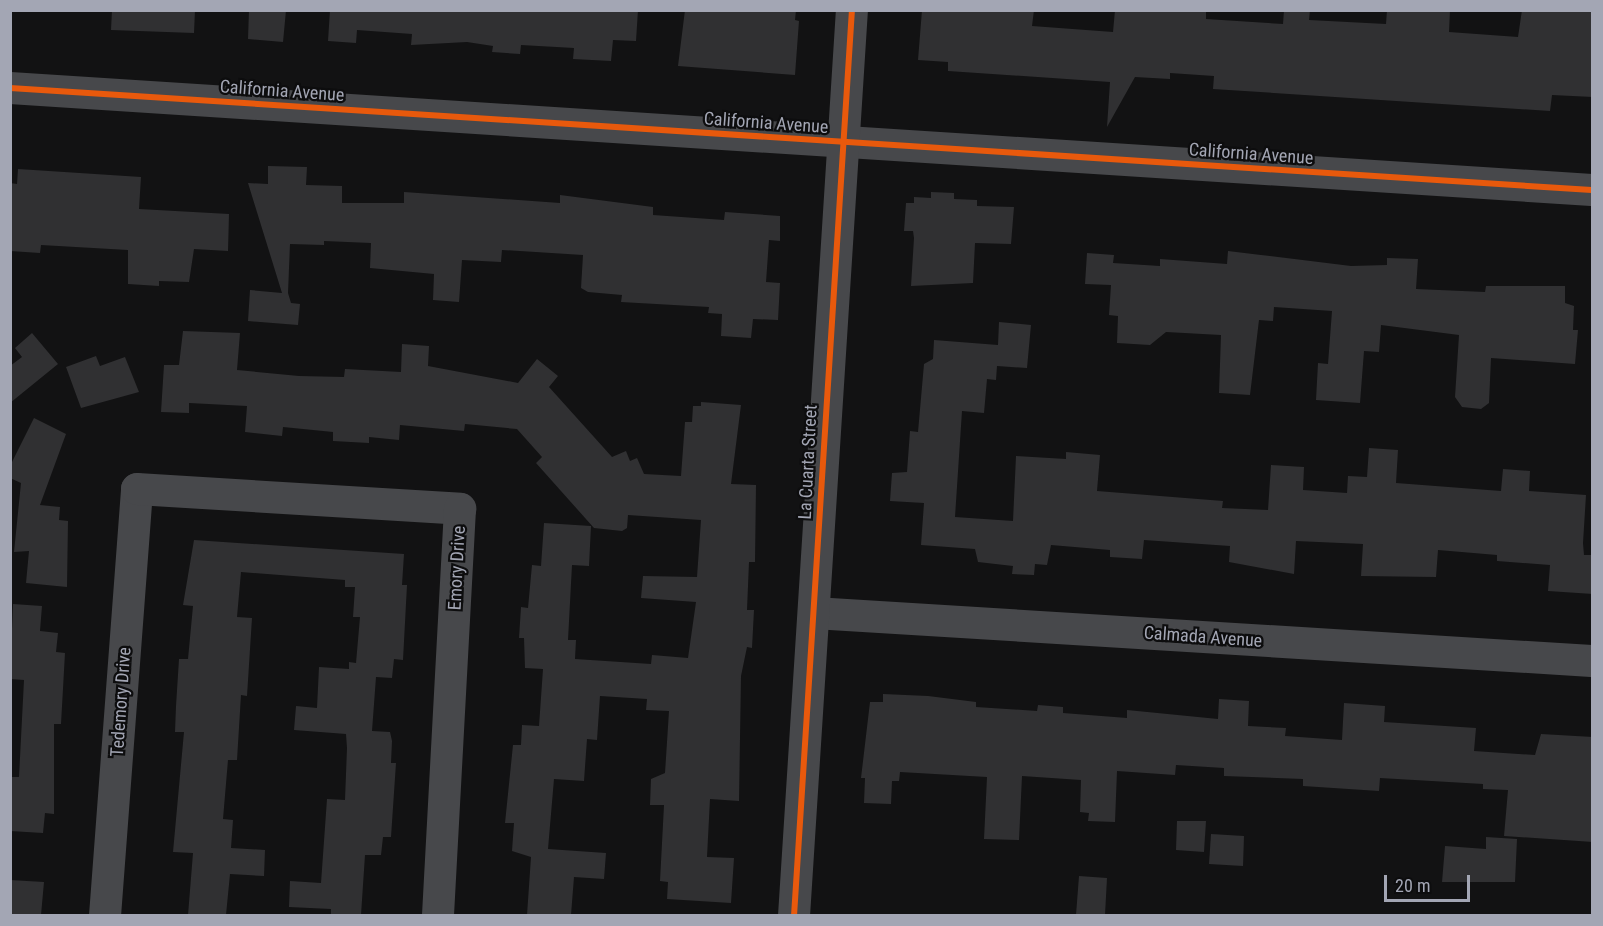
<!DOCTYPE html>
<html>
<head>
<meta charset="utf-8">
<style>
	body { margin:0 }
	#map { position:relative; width:1603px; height:926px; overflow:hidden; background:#121213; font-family:"Roboto Condensed",sans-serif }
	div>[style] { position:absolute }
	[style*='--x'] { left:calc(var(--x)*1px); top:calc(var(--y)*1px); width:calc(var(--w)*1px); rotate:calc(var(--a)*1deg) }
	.building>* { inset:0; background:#303032 }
	.minor>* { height:32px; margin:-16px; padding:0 16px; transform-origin:16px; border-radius:16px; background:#47484b }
	.cycleway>* { height:6px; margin:-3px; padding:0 3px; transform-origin:3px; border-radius:3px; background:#e8590c }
	span { translate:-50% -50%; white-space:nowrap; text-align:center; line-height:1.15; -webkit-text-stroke:4.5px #0d0d0e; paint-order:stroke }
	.street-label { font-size:18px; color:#a3a6b4 }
	.frame { position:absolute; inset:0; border:12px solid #a3a6b4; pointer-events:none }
	.scale { position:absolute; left:1384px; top:875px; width:86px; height:27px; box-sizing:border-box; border:3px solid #a3a6b4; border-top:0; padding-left:8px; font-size:18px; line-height:21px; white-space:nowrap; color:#a3a6b4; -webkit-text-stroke:4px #0d0d0e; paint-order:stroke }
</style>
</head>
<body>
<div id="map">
	<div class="building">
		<i style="clip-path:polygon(112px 10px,195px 10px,194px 33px,111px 30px)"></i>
		<i style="clip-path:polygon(249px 10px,286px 10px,283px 42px,248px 39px)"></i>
		<i style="clip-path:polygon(330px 10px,638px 10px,636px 41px,613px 40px,611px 61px,573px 59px,574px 48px,521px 45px,520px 54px,492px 52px,493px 46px,467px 42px,411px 45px,412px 34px,357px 30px,356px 43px,328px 41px)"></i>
		<i style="clip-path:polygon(685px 10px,796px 10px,795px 20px,799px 21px,795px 75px,678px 66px)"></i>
		<i style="clip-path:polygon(922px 10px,1034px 10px,1032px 26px,1113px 32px,1115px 10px,1206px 10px,1206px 19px,1283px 24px,1284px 10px,1310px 10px,1309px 20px,1386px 24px,1387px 10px,1450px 10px,1449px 32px,1518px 37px,1522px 10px,1593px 10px,1593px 97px,1552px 95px,1550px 111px,1213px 89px,1214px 76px,1170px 73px,1170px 79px,1135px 77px,1107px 127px,1110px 82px,948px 71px,948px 62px,918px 60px)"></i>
		<i style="clip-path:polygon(268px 166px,307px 167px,306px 185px,342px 186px,342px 203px,404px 203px,404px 192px,560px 203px,560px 195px,653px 207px,653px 215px,724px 220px,725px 212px,780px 216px,780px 241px,769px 240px,766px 282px,780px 283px,778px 320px,753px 319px,751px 338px,721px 336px,722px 314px,708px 313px,709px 307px,621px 302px,622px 295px,588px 292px,581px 288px,583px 255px,502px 250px,501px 262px,462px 260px,459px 302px,433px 300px,434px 274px,370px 268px,371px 243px,324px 241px,324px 245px,290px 244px,288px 293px,291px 303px,300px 304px,298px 325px,248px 321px,250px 290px,282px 293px,248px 183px,268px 184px)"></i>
		<i style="clip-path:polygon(18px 169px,141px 177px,139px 209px,229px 214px,228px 251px,194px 249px,189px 282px,159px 281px,159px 286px,128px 284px,128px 250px,41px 245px,40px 253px,10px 251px,10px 183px,17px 184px)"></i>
		<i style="clip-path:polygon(931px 192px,954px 193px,954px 199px,977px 200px,977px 206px,1014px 207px,1011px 244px,975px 243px,973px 283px,911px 286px,914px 238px,913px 231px,904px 231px,906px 203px,914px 203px,914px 197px,931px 198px)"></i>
		<i style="clip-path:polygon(1228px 251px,1351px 266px,1387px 265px,1387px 258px,1418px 259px,1416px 289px,1485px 292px,1486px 286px,1565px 286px,1565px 303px,1574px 306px,1573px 330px,1578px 330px,1575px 364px,1491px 358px,1489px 403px,1481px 409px,1462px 407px,1455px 397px,1459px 335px,1381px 325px,1379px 352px,1364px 351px,1360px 403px,1316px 400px,1318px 363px,1328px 364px,1332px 311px,1274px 307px,1273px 321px,1259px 320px,1250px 395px,1219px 393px,1221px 335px,1166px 332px,1150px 345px,1117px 343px,1118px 316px,1109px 315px,1111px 285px,1085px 284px,1087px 253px,1114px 255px,1113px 263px,1160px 266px,1160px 259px,1227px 264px)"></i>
		<i style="clip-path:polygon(999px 322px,1031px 325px,1027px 368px,997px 366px,996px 380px,987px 379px,984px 413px,962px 411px,955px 517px,1013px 521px,1016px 456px,1066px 459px,1066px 452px,1100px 455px,1097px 491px,1223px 501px,1222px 508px,1268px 510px,1271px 465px,1304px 467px,1303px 490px,1347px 493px,1348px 476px,1367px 477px,1369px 448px,1398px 450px,1396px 483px,1501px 491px,1503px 469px,1530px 471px,1529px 491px,1586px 495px,1583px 543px,1584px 555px,1593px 555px,1593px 594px,1548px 591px,1550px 565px,1497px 561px,1497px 555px,1438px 550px,1436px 577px,1361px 576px,1363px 544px,1296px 541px,1294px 574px,1229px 562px,1230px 546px,1144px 540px,1142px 559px,1110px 557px,1110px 550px,1051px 545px,1047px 565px,1035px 564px,1034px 575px,1012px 574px,1013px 566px,978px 562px,975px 549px,921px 545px,924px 503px,890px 501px,892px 473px,907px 472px,910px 431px,918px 432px,924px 364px,933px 359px,934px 340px,998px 345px)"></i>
		<i style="clip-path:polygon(183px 331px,240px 333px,237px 370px,299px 376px,344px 377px,345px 369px,401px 372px,402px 344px,429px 346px,428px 366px,518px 383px,537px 359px,558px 376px,549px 387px,612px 457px,626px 451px,630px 461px,637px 458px,644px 474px,681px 476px,685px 422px,692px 422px,693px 406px,701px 406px,701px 402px,741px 405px,731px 484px,756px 485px,755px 562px,749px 562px,747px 610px,754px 610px,752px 648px,747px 647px,741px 676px,739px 801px,710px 799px,707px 857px,734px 858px,731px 903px,667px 899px,668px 882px,660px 881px,664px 805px,650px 805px,651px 779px,665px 773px,669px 711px,646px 710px,647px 699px,600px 696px,597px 740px,587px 739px,584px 781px,554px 779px,548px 849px,606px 853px,604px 879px,574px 877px,571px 915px,527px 915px,531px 857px,512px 851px,514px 823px,505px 823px,513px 745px,521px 745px,522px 725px,539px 726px,543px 669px,525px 668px,524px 638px,519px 638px,521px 607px,528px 608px,532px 565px,541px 566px,544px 523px,591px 526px,589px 566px,572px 565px,568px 640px,576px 640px,575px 659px,651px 664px,652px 655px,688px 658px,696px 602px,641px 598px,643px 576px,697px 577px,701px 520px,628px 515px,627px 528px,622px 531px,594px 528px,536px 463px,542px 457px,517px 429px,465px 424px,464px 431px,400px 425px,399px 440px,369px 437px,369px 443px,333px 441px,333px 432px,283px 427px,282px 436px,245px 432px,247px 406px,189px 403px,189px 413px,161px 412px,164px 365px,179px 365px)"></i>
		<i style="clip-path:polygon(32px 333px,58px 364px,10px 403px,10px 366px,22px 357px,15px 348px)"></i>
		<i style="clip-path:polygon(96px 356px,100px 366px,125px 357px,139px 392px,81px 408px,66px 367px)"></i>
		<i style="clip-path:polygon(34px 418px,66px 434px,40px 505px,60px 507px,59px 520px,68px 521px,67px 587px,26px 583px,29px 551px,14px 552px,21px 483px,10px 478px,10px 466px)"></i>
		<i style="clip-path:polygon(194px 540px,404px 554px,402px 585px,407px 585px,403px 660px,394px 659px,392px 678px,376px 677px,372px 731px,390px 732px,392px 741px,391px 763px,396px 763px,391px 837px,383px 837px,381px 855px,365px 855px,361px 915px,331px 915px,331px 909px,289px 907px,290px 881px,321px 883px,327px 799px,345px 800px,347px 748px,346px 734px,294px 730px,296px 706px,317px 708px,319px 667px,349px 669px,349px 662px,356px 663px,360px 617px,353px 617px,355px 587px,345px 587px,345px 580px,241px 572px,237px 617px,252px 618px,247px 696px,241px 695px,237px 760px,228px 760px,223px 819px,233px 820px,231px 848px,265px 850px,264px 876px,230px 874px,226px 915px,188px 915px,193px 853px,173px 852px,184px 732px,175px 732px,176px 706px,179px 659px,188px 659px,193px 606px,183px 605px)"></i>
		<i style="clip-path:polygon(13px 604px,42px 606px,40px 631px,58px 633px,56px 652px,65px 653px,61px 724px,54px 724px,54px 814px,45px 813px,43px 833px,10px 831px,10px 777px,19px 777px,24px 680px,10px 679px)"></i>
		<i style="clip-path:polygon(883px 694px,928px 696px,976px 702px,976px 707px,1037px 711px,1038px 705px,1063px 707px,1063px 713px,1127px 718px,1127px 710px,1218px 719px,1219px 699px,1249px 701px,1248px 726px,1286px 728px,1285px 736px,1342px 740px,1344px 703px,1385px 706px,1384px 722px,1476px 728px,1474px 751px,1535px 755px,1541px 734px,1593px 737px,1593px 842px,1504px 836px,1508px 790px,1483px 789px,1483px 784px,1380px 778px,1379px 791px,1303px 786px,1303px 779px,1224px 776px,1224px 768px,1176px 765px,1175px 775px,1117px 771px,1115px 822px,1088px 821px,1089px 813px,1080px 812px,1081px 780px,1022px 776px,1019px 840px,984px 839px,987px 777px,900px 772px,899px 781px,892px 781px,891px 804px,864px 803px,865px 778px,861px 778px,870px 702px,883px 702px)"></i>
		<i style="clip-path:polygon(1177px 821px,1206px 821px,1204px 852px,1176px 850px)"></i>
		<i style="clip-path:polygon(1211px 834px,1244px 836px,1243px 866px,1209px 864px)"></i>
		<i style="clip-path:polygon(1486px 837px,1517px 839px,1515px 882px,1442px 882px,1445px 846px,1486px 849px)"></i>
		<i style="clip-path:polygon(1079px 876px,1107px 878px,1105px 915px,1076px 915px)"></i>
		<i style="clip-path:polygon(10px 880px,44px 882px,41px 915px,10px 915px)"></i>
	</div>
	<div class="minor">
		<i style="--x:10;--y:88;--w:1585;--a:3.69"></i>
		<i style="--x:814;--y:613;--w:779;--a:3.53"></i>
		<i style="--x:105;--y:916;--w:428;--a:-85.7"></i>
		<i style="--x:137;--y:489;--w:324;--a:3.5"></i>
		<i style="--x:460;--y:509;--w:408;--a:93.1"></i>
		<i style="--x:794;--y:916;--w:908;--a:-86.34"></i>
	</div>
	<div class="cycleway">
		<i style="--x:10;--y:88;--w:1585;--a:3.69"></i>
		<i style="--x:794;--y:916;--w:908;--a:-86.34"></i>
	</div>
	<div class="street-label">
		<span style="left:282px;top:91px;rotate:4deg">California Avenue</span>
		<span style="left:766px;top:123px;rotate:4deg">California Avenue</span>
		<span style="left:1251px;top:154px;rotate:4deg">California Avenue</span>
		<span style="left:808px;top:462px;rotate:-87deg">La Cuarta Street</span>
		<span style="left:457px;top:568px;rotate:-87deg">Emory Drive</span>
		<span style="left:1203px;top:637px;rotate:4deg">Calmada Avenue</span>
		<span style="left:121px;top:702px;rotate:-86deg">Tedemory Drive</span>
	</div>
	<div class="frame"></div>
	<div class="scale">20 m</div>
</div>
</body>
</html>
